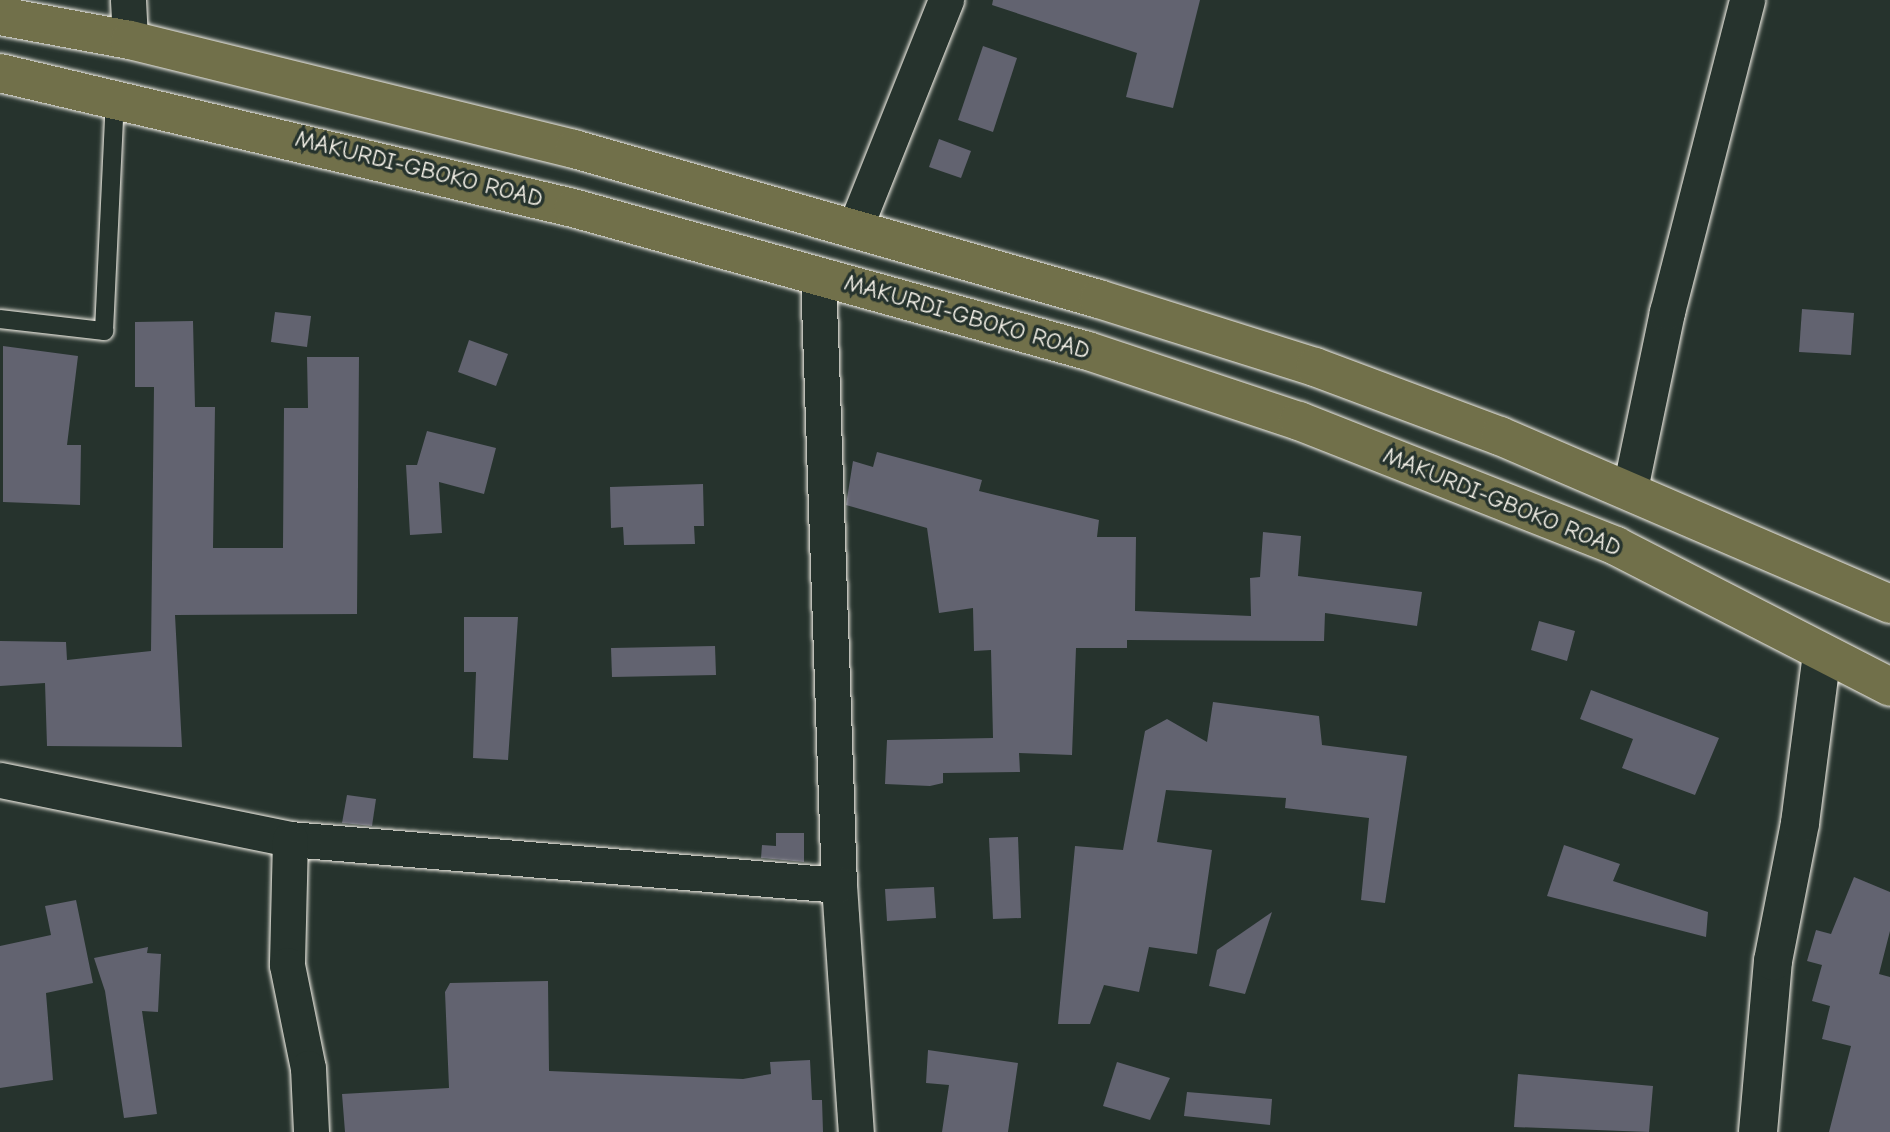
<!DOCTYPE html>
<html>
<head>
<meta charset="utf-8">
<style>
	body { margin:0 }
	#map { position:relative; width:1890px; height:1132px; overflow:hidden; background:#26332d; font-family:"Comic Neue",sans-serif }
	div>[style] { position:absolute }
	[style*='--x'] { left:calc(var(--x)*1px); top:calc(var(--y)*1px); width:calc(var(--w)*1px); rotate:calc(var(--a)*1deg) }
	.building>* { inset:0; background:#626370 }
	.roads { filter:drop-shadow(0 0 2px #f4f1e8) drop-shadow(0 0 2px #f4f1e8) }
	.service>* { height:18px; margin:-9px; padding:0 9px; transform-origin:9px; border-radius:9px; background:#26332d }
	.minor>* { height:35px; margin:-17.5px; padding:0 17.5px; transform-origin:17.5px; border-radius:17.5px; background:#26332d }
	.tertiary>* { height:38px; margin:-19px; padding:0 19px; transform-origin:19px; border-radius:19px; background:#26332d }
	.primary>* { height:38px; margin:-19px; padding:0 19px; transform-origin:19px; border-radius:19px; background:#71704a }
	span { translate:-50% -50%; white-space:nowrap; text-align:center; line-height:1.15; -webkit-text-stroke:7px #26332d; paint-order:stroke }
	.street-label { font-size:24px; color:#f4f1e8 }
</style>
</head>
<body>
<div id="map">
	<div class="building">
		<i style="clip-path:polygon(993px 0,1200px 0,1173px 108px,1126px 97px,1137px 53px,992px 5px)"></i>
		<i style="clip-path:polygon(983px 46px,1017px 58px,993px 132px,958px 120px)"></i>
		<i style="clip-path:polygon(939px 139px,971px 151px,961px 178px,929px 167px)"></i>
		<i style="clip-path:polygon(1802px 309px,1854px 313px,1851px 355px,1799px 352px)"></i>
		<i style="clip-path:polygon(275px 312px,311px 316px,307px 347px,271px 342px)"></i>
		<i style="clip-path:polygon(193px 321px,195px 407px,215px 407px,213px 548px,283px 548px,284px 408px,308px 408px,307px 357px,359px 357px,357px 614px,175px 615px,182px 747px,47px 746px,45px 683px,0 686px,0 641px,66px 642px,67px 660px,151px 651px,154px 387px,135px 387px,135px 322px)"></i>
		<i style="clip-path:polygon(469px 340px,508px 354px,496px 386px,458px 372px)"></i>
		<i style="clip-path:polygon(3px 346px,78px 356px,67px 445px,81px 445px,80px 505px,3px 502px)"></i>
		<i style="clip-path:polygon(427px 431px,496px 448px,484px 494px,439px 482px,442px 533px,410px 535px,406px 465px,417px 465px)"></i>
		<i style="clip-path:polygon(877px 452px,982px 480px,979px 491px,1099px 520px,1097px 537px,1136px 537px,1135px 611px,1251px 616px,1250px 578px,1260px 577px,1263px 532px,1301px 536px,1298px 576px,1422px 592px,1417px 626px,1325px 613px,1324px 641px,1127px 640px,1127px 648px,1076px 648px,1072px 755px,1019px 753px,1020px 772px,943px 773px,943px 783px,930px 786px,885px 784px,887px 740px,993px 738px,991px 650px,974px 651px,973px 608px,939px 613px,927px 528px,846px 505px,853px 461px,873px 467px)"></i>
		<i style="clip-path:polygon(703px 484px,704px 526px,694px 526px,695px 544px,624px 545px,623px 527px,611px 528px,610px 487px)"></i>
		<i style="clip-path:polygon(464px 617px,518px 617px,508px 760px,473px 758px,476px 672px,464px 672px)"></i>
		<i style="clip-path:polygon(1539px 621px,1575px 631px,1567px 661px,1531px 650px)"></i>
		<i style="clip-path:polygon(715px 646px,716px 675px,612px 677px,611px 648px)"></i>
		<i style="clip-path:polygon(1591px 690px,1719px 738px,1695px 795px,1622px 768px,1633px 739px,1580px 719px)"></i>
		<i style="clip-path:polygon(1213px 702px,1319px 716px,1322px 745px,1407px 756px,1385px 903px,1361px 900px,1369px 818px,1285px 808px,1286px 798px,1166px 790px,1157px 842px,1212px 850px,1197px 954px,1149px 947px,1139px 992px,1104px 985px,1090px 1024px,1058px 1024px,1075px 846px,1123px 850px,1145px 731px,1167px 719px,1207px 742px)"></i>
		<i style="clip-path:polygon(347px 795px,376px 799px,372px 826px,342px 823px)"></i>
		<i style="clip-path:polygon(776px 833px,804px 833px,804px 862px,761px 858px,762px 845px,776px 846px)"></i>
		<i style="clip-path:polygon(1018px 837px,1021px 918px,993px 919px,989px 838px)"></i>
		<i style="clip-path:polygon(1564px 845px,1620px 864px,1613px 881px,1708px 912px,1706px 937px,1547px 896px)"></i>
		<i style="clip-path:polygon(1854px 877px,1890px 892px,1890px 931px,1879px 974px,1890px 977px,1890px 1132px,1829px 1132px,1851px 1046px,1822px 1039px,1830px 1006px,1812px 1001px,1822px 965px,1807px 961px,1816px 930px,1831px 934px)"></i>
		<i style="clip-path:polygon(934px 887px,936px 918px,887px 921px,885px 889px)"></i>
		<i style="clip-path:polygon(76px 900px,93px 983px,46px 993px,53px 1080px,0 1088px,0 946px,51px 935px,45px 906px)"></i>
		<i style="clip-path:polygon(1272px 912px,1245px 994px,1209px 986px,1217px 950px)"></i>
		<i style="clip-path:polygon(148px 947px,147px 953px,161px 954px,158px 1012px,142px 1011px,157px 1114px,124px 1118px,105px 991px,94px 958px)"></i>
		<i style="clip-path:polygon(548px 981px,549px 1071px,743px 1079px,771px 1074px,770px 1062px,810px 1060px,812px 1100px,822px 1100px,823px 1132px,345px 1132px,342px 1094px,449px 1088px,445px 992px,450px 983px)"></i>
		<i style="clip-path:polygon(928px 1050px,1018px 1063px,1008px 1132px,942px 1132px,949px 1085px,926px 1083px)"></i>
		<i style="clip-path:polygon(1117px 1062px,1170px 1078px,1150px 1120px,1103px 1106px)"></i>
		<i style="clip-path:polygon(1518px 1074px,1653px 1086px,1649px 1132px,1514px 1127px)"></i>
		<i style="clip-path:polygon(1187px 1092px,1272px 1099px,1270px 1125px,1184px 1116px)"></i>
	</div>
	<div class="roads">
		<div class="service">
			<i style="--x:0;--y:319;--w:105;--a:6.6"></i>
			<i style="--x:104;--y:331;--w:234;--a:-87.3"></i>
		</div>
		<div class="minor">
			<i style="--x:128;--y:0;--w:40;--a:87.1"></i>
			<i style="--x:854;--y:230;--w:248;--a:-68.2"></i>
			<i style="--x:818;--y:275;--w:610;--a:88.03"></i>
			<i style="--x:839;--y:885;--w:248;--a:86.1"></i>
			<i style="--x:1630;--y:489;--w:181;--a:-78.2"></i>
			<i style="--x:1667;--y:312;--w:322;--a:-75.6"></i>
			<i style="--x:0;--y:780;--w:296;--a:11.5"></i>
			<i style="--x:290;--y:839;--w:551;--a:4.79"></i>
			<i style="--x:290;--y:839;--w:126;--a:91.4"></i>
			<i style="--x:287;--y:965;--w:105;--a:78.5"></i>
			<i style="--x:308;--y:1068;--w:64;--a:87.3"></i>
		</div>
		<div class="tertiary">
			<i style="--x:1758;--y:1132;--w:172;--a:-85"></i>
			<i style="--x:1773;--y:961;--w:141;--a:-78.9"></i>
			<i style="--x:1800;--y:823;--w:171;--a:-82.6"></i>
		</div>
		<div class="primary">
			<i style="--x:0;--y:16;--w:132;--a:10.5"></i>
			<i style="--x:130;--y:40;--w:457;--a:13.8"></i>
			<i style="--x:574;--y:149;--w:546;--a:15.95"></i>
			<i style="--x:1099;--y:299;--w:226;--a:17.5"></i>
			<i style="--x:1315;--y:367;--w:197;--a:20.5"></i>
			<i style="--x:1500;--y:436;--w:425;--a:23.3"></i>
			<i style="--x:0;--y:73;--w:589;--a:13.26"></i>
			<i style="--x:573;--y:208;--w:534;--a:15.52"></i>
			<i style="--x:1088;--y:351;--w:222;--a:18.4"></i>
			<i style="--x:1299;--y:421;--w:341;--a:21.5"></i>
			<i style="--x:1616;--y:546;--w:308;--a:27.2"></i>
		</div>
	</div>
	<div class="street-label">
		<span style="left:419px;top:169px;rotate:14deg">MAKURDI-GBOKO ROAD</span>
		<span style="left:967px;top:317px;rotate:16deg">MAKURDI-GBOKO ROAD</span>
		<span style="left:1502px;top:502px;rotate:22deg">MAKURDI-GBOKO ROAD</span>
	</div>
</div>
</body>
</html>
